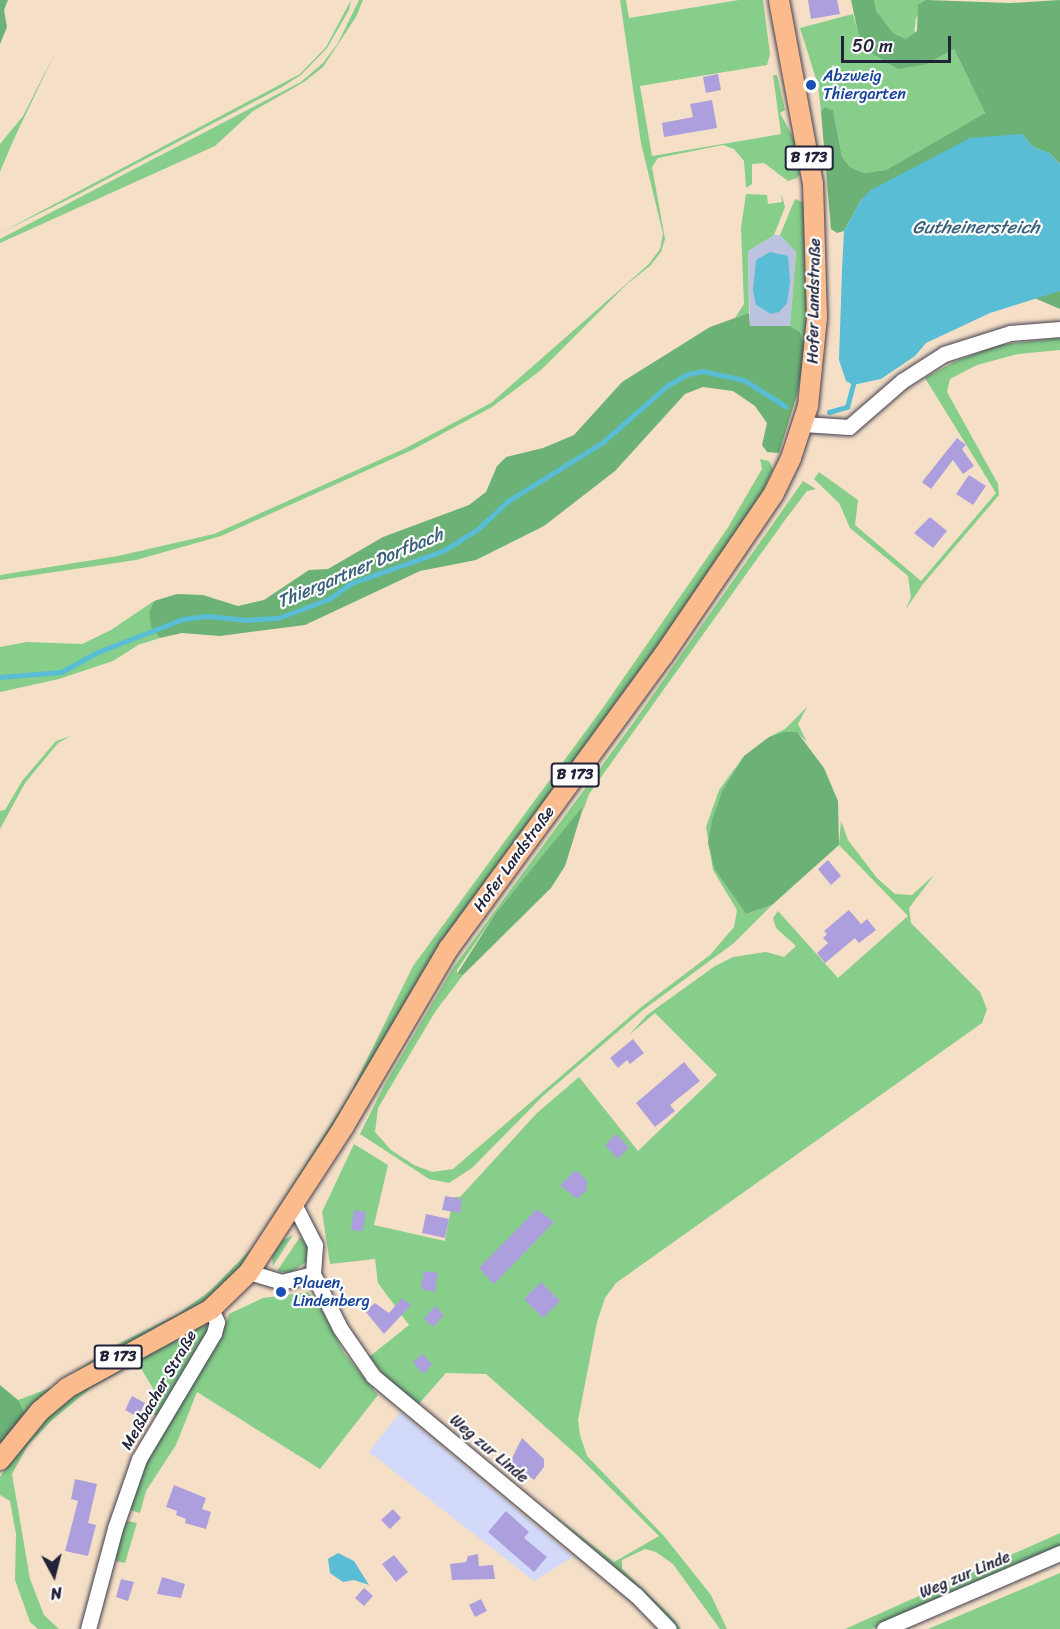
<!DOCTYPE html>
<html>
<head>
<meta charset="utf-8">
<style>
	body { margin:0 }
	#map { position:relative; width:1060px; height:1629px; overflow:hidden; background:#f5e0c7; font-family:Sriracha,sans-serif }
	div>[style] { position:absolute }
	[style*='--x'] { left:calc(var(--x)*1px); top:calc(var(--y)*1px); width:calc(var(--w)*1px); rotate:calc(var(--a)*1deg) }
	.built>* { inset:0; background:#d2d9f9 }
	.industrial>* { inset:0; background:#bcc3de }
	.green>* { inset:0; background:#86ce8a }
	.forest>* { inset:0; background:#6cb176 }
	.water>* { inset:0; background:#58bdd5 }
	.stream>* { height:4.5px; margin:-2.25px; padding:0 2.25px; transform-origin:2.25px; border-radius:2.25px; background:#58bdd5 }
	.building>* { inset:0; background:#ad9fdd }
	.roads { filter:drop-shadow(0 0 2px #423e50) drop-shadow(0 0 2px #423e50) }
	.minor>* { height:15px; margin:-7.5px; padding:0 7.5px; transform-origin:7.5px; border-radius:7.5px; background:#fff }
	.major>* { height:20px; margin:-10px; padding:0 10px; transform-origin:10px; border-radius:10px; background:#fbbb8d }
	.dots>* { width:16px; height:16px; translate:-50% -50%; box-sizing:border-box; border:3px solid #fff; border-radius:50% }
	span { translate:-50% -50%; white-space:nowrap; text-align:center; line-height:1.15; -webkit-text-stroke:4.5px #fff; paint-order:stroke }
	.shield-label span { padding:2px 4px; background:#fff; border:2px solid; border-radius:4px; -webkit-text-stroke-width:0 }
	.shield-label { font-size:15px; color:#22223b; font-weight:700 }
	.transit-label { font-size:16px; color:#164399 }
	.left { translate:0 -50%; text-align:left }
	.street-label { font-size:16px; color:#22223b }
	.water-label { font-size:18px; color:#386079; font-style:italic }
	.north { position:absolute; left:24px; top:1545px; width:60px; height:60px; -webkit-text-stroke:4px #fff; paint-order:stroke; rotate:173deg; font-size:16px; font-weight:700; line-height:24px; text-align:center; color:#22223b }
	.north::after { content:''; display:block; margin:auto; width:21px; height:27px; background:#22223b; clip-path:polygon(50% 0,100% 100%,50% 72%,0 100%) }
	.scale { position:absolute; left:841px; top:36px; width:110px; height:27px; box-sizing:border-box; border:3px solid #22223b; border-top:0; padding-left:8px; font-size:18px; line-height:21px; white-space:nowrap; color:#22223b; -webkit-text-stroke:4px #fff; paint-order:stroke }
</style>
</head>
<body>
<div id="map">
	<div class="built">
		<i style="clip-path:polygon(400px 1412px,573px 1557px,534px 1581px,369px 1452px)"></i>
	</div>
	<div class="industrial">
		<i style="clip-path:polygon(774px 235px,780px 235px,796px 251px,790px 326px,750px 326px,748px 251px)"></i>
	</div>
	<div class="green">
		<i style="clip-path:polygon(351px 0,349px 10px,327px 48px,301px 75px,282px 87px,77px 195px,0 233px,300px 74px,326px 47px)"></i>
		<i style="clip-path:polygon(359px 0,363px 0,356px 17px,323px 67px,304px 82px,253px 111px,215px 146px,0 243px,0 239px,301px 82px,323px 63px,338px 43px)"></i>
		<i style="clip-path:polygon(620px 0,626px 0,629px 18px,739px 0,763px 0,770px 54px,767px 65px,640px 86px,652px 156px,781px 134px,773px 75px,777px 75px,785px 110px,780px 113px,795px 141px,800px 174px,797px 178px,788px 181px,764px 163px,752px 164px,752px 184px,746px 188px,744px 161px,734px 149px,723px 145px,658px 158px,652px 167px,665px 239px,661px 252px,650px 266px,627px 284px,541px 370px,492px 407px,412px 450px,221px 536px,136px 560px,0 580px,0 575px,118px 556px,214px 534px,406px 448px,491px 403px,649px 264px,660px 249px,663px 234px,641px 143px)"></i>
		<i style="clip-path:polygon(874px 0,926px 0,916px 18px,914px 36px,906px 39px,893px 33px,878px 14px)"></i>
		<i style="clip-path:polygon(853px 14px,858px 32px,927px 64px,954px 49px,985px 113px,886px 170px,864px 173px,850px 167px,842px 157px,833px 110px,824px 107px,821px 112px,818px 85px,800px 28px)"></i>
		<i style="clip-path:polygon(55px 53px,13px 141px,0 172px,0 144px,23px 116px)"></i>
		<i style="clip-path:polygon(781px 193px,785px 207px,774px 235px,748px 251px,749px 313px,735px 318px,744px 304px,741px 228px,746px 194px,767px 195px,768px 204px,782px 202px)"></i>
		<i style="clip-path:polygon(795px 199px,805px 203px,809px 297px,805px 350px,800px 332px,790px 326px,796px 252px,780px 235px)"></i>
		<i style="clip-path:polygon(1060px 338px,1060px 350px,1018px 354px,977px 365px,950px 379px,947px 392px,998px 484px,999px 495px,923px 584px,906px 609px,911px 597px,908px 576px,850px 528px,839px 503px,814px 479px,819px 472px,858px 500px,855px 525px,921px 581px,996px 493px,925px 378px,954px 362px,999px 345px)"></i>
		<i style="clip-path:polygon(760px 459px,769px 461px,773px 469px,760px 497px,656px 652px,435px 955px,339px 1123px,276px 1223px,224px 1289px,181px 1317px,83px 1369px,23px 1420px,18px 1400px,53px 1387px,112px 1347px,178px 1314px,210px 1291px,253px 1247px,350px 1094px,413px 966px,602px 709px,727px 529px,762px 469px)"></i>
		<i style="clip-path:polygon(803px 481px,816px 489px,807px 491px,785px 520px,589px 794px,583px 811px,584px 806px,495px 914px,457px 970px,457px 974px,463px 975px,435px 1012px,378px 1108px,375px 1132px,391px 1150px,414px 1165px,432px 1172px,453px 1169px,640px 1008px,710px 955px,734px 927px,737px 910px,713px 870px,706px 827px,719px 790px,744px 756px,723px 789px,715px 870px,746px 914px,772px 905px,734px 943px,643px 1010px,543px 1096px,472px 1168px,449px 1183px,429px 1179px,360px 1134px,385px 1084px,453px 968px,634px 722px)"></i>
		<i style="clip-path:polygon(154px 601px,149px 612px,151px 626px,160px 638px,138px 645px,113px 661px,59px 679px,0 692px,0 647px,27px 642px,82px 644px,111px 630px)"></i>
		<i style="clip-path:polygon(807px 707px,798px 724px,807px 742px,796px 732px,769px 737px,785px 729px)"></i>
		<i style="clip-path:polygon(71px 736px,58px 743px,25px 783px,0 829px,0 811px,5px 810px,22px 781px,56px 741px)"></i>
		<i style="clip-path:polygon(841px 821px,848px 840px,877px 878px,895px 894px,912px 895px,934px 875px,909px 908px,911px 923px,980px 992px,987px 1009px,982px 1023px,616px 1283px,605px 1298px,597px 1322px,578px 1420px,580px 1435px,587px 1456px,664px 1536px,711px 1595px,727px 1629px,720px 1629px,673px 1564px,656px 1552px,645px 1549px,622px 1560px,622px 1569px,670px 1615px,681px 1629px,677px 1629px,630px 1580px,549px 1511px,614px 1562px,659px 1536px,577px 1455px,486px 1374px,446px 1373px,417px 1406px,392px 1384px,369px 1357px,409px 1325px,378px 1283px,375px 1259px,330px 1264px,322px 1212px,354px 1144px,388px 1165px,374px 1225px,445px 1241px,453px 1197px,460px 1197px,537px 1113px,579px 1077px,638px 1151px,717px 1075px,655px 1013px,629px 1035px,647px 1015px,715px 966px,733px 957px,766px 952px,784px 957px,796px 946px,776px 928px,773px 918px,778px 911px,838px 978px,908px 916px,839px 845px)"></i>
		<i style="clip-path:polygon(293px 1235px,273px 1266px,272px 1256px,283px 1240px)"></i>
		<i style="clip-path:polygon(300px 1237px,308px 1247px,306px 1262px,290px 1273px,277px 1271px)"></i>
		<i style="clip-path:polygon(308px 1292px,319px 1305px,344px 1353px,378px 1395px,320px 1469px,197px 1392px,176px 1445px,146px 1491px,140px 1513px,126px 1509px,142px 1461px,218px 1344px,229px 1314px,263px 1298px)"></i>
		<i style="clip-path:polygon(204px 1323px,209px 1330px,160px 1415px,153px 1415px,160px 1400px,137px 1362px,91px 1388px,52px 1420px,28px 1445px,12px 1474px,30px 1579px,44px 1615px,59px 1629px,38px 1629px,30px 1622px,15px 1580px,16px 1534px,10px 1501px,0 1495px,0 1477px,20px 1446px,60px 1404px,90px 1383px)"></i>
		<i style="clip-path:polygon(122px 1520px,137px 1523px,125px 1563px,116px 1561px,114px 1554px)"></i>
		<i style="clip-path:polygon(1060px 1533px,1060px 1548px,871px 1629px,845px 1629px)"></i>
		<i style="clip-path:polygon(1060px 1573px,1060px 1629px,928px 1629px)"></i>
	</div>
	<div class="forest">
		<i style="clip-path:polygon(0 0,8px 0,4px 10px,7px 27px,0 44px)"></i>
		<i style="clip-path:polygon(851px 0,874px 0,877px 12px,893px 33px,906px 39px,917px 31px,918px 5px,926px 0,1010px 3px,1060px 0,1060px 164px,1049px 153px,1033px 147px,1022px 134px,861px 200px,844px 231px,837px 233px,831px 229px,821px 112px,824px 107px,833px 110px,842px 157px,850px 167px,864px 173px,886px 170px,985px 113px,954px 49px,927px 64px,898px 69px,868px 51px,858px 32px)"></i>
		<i style="clip-path:polygon(1060px 291px,1060px 309px,1032px 297px)"></i>
		<i style="clip-path:polygon(749px 313px,750px 326px,790px 326px,800px 332px,805px 350px,797px 395px,779px 453px,767px 452px,762px 445px,767px 423px,755px 406px,733px 391px,703px 387px,685px 394px,615px 471px,544px 526px,476px 560px,420px 571px,305px 625px,220px 636px,182px 633px,160px 638px,151px 627px,149px 612px,154px 601px,177px 594px,203px 595px,238px 606px,264px 600px,309px 570px,328px 569px,383px 537px,469px 505px,486px 492px,497px 466px,506px 457px,543px 448px,574px 435px,622px 382px,710px 327px)"></i>
		<i style="clip-path:polygon(785px 732px,797px 732px,824px 768px,838px 801px,839px 845px,772px 905px,746px 914px,715px 870px,708px 843px,712px 820px,723px 789px,744px 756px,769px 737px)"></i>
		<i style="clip-path:polygon(584px 805px,565px 866px,551px 888px,463px 975px,457px 974px,495px 914px)"></i>
		<i style="clip-path:polygon(0 1385px,18px 1400px,24px 1412px,23px 1420px,0 1452px)"></i>
	</div>
	<div class="water">
		<i style="clip-path:polygon(1022px 134px,1033px 147px,1049px 153px,1060px 164px,1060px 291px,990px 313px,926px 343px,915px 356px,881px 379px,853px 385px,846px 381px,839px 360px,842px 270px,844px 231px,861px 200px,871px 190px,970px 138px)"></i>
		<i style="clip-path:polygon(770px 252px,788px 256px,790px 282px,787px 303px,779px 312px,771px 314px,756px 305px,753px 290px,756px 260px)"></i>
		<i style="clip-path:polygon(338px 1553px,354px 1561px,369px 1585px,354px 1580px,343px 1582px,330px 1573px,328px 1559px)"></i>
	</div>
	<div class="stream">
		<i style="--x:829;--y:412;--w:19;--a:-16"></i>
		<i style="--x:847;--y:407;--w:23;--a:-75"></i>
		<i style="--x:0;--y:677;--w:61;--a:-4.7"></i>
		<i style="--x:61;--y:672;--w:42;--a:-28.4"></i>
		<i style="--x:98;--y:652;--w:91;--a:-21.2"></i>
		<i style="--x:183;--y:619;--w:25;--a:-7"></i>
		<i style="--x:208;--y:616;--w:38;--a:6"></i>
		<i style="--x:246;--y:620;--w:32;--a:-4"></i>
		<i style="--x:278;--y:618;--w:54;--a:-20.4"></i>
		<i style="--x:329;--y:599;--w:28;--a:-35"></i>
		<i style="--x:352;--y:583;--w:96;--a:-19.4"></i>
		<i style="--x:443;--y:551;--w:41;--a:-32.2"></i>
		<i style="--x:478;--y:529;--w:41;--a:-43"></i>
		<i style="--x:508;--y:501;--w:110;--a:-31.7"></i>
		<i style="--x:602;--y:443;--w:88;--a:-41.3"></i>
		<i style="--x:668;--y:385;--w:23;--a:-29"></i>
		<i style="--x:688;--y:374;--w:15;--a:-11"></i>
		<i style="--x:703;--y:371;--w:42;--a:12.4"></i>
		<i style="--x:744;--y:380;--w:49;--a:32.4"></i>
	</div>
	<div class="building">
		<i style="clip-path:polygon(808px 0,837px 0,840px 14px,811px 19px)"></i>
		<i style="clip-path:polygon(718px 74px,721px 90px,706px 93px,703px 77px)"></i>
		<i style="clip-path:polygon(712px 100px,717px 128px,664px 137px,662px 123px,693px 117px,690px 104px)"></i>
		<i style="clip-path:polygon(957px 438px,966px 445px,962px 449px,974px 466px,963px 474px,953px 460px,931px 489px,922px 482px)"></i>
		<i style="clip-path:polygon(969px 475px,986px 486px,973px 505px,956px 494px)"></i>
		<i style="clip-path:polygon(930px 517px,947px 531px,933px 548px,914px 533px)"></i>
		<i style="clip-path:polygon(828px 860px,841px 876px,831px 885px,818px 869px)"></i>
		<i style="clip-path:polygon(849px 910px,861px 924px,867px 919px,876px 930px,859px 943px,855px 938px,825px 963px,817px 953px,828px 943px,823px 938px,827px 934px,824px 931px)"></i>
		<i style="clip-path:polygon(633px 1039px,644px 1053px,630px 1064px,627px 1060px,618px 1068px,610px 1058px)"></i>
		<i style="clip-path:polygon(684px 1062px,700px 1081px,670px 1105px,675px 1111px,655px 1127px,636px 1103px)"></i>
		<i style="clip-path:polygon(616px 1134px,629px 1147px,618px 1159px,605px 1145px)"></i>
		<i style="clip-path:polygon(576px 1170px,588px 1182px,585px 1186px,588px 1189px,577px 1199px,560px 1185px)"></i>
		<i style="clip-path:polygon(445px 1196px,462px 1199px,460px 1213px,442px 1210px)"></i>
		<i style="clip-path:polygon(537px 1209px,554px 1222px,494px 1284px,479px 1268px)"></i>
		<i style="clip-path:polygon(354px 1210px,366px 1212px,363px 1231px,351px 1230px)"></i>
		<i style="clip-path:polygon(426px 1214px,449px 1219px,445px 1238px,422px 1233px)"></i>
		<i style="clip-path:polygon(424px 1271px,438px 1273px,435px 1292px,421px 1289px)"></i>
		<i style="clip-path:polygon(541px 1282px,560px 1301px,543px 1318px,524px 1299px)"></i>
		<i style="clip-path:polygon(402px 1298px,411px 1305px,384px 1334px,365px 1311px,375px 1303px,389px 1313px)"></i>
		<i style="clip-path:polygon(435px 1306px,444px 1315px,433px 1327px,424px 1319px)"></i>
		<i style="clip-path:polygon(423px 1354px,432px 1365px,423px 1374px,413px 1362px)"></i>
		<i style="clip-path:polygon(132px 1396px,145px 1403px,138px 1417px,125px 1410px)"></i>
		<i style="clip-path:polygon(522px 1438px,544px 1459px,544px 1467px,534px 1480px,510px 1462px)"></i>
		<i style="clip-path:polygon(75px 1479px,97px 1484px,88px 1523px,96px 1525px,88px 1556px,65px 1551px,78px 1501px,71px 1499px)"></i>
		<i style="clip-path:polygon(174px 1485px,206px 1498px,202px 1509px,211px 1512px,206px 1529px,185px 1523px,186px 1519px,176px 1515px,177px 1511px,166px 1507px)"></i>
		<i style="clip-path:polygon(393px 1509px,401px 1518px,390px 1529px,381px 1520px)"></i>
		<i style="clip-path:polygon(506px 1511px,529px 1532px,524px 1538px,547px 1557px,534px 1572px,488px 1532px)"></i>
		<i style="clip-path:polygon(478px 1554px,479px 1566px,493px 1565px,495px 1579px,452px 1580px,450px 1564px,466px 1562px,468px 1556px)"></i>
		<i style="clip-path:polygon(394px 1555px,408px 1572px,396px 1582px,382px 1564px)"></i>
		<i style="clip-path:polygon(162px 1577px,185px 1584px,181px 1598px,157px 1594px)"></i>
		<i style="clip-path:polygon(121px 1579px,134px 1582px,128px 1601px,116px 1597px)"></i>
		<i style="clip-path:polygon(364px 1588px,373px 1596px,364px 1606px,355px 1598px)"></i>
		<i style="clip-path:polygon(481px 1599px,487px 1611px,475px 1617px,469px 1605px)"></i>
	</div>
	<div class="roads">
		<div class="minor">
			<i style="--x:803;--y:424;--w:46;--a:3.7"></i>
			<i style="--x:849;--y:427;--w:70;--a:-41"></i>
			<i style="--x:902;--y:381;--w:50;--a:-32.7"></i>
			<i style="--x:944;--y:354;--w:69;--a:-17.7"></i>
			<i style="--x:1010;--y:333;--w:50;--a:-4.6"></i>
			<i style="--x:295;--y:1206;--w:44;--a:62.9"></i>
			<i style="--x:315;--y:1245;--w:29;--a:94"></i>
			<i style="--x:313;--y:1274;--w:60;--a:63.4"></i>
			<i style="--x:340;--y:1328;--w:58;--a:55.5"></i>
			<i style="--x:373;--y:1376;--w:342;--a:39.8"></i>
			<i style="--x:636;--y:1595;--w:47;--a:45.9"></i>
			<i style="--x:249;--y:1272;--w:34;--a:17"></i>
			<i style="--x:281;--y:1282;--w:33;--a:-14"></i>
			<i style="--x:88;--y:1629;--w:105;--a:-75"></i>
			<i style="--x:115;--y:1528;--w:73;--a:-70.8"></i>
			<i style="--x:139;--y:1459;--w:147;--a:-59.2"></i>
			<i style="--x:214;--y:1333;--w:11;--a:-75"></i>
			<i style="--x:217;--y:1322;--w:14;--a:-115"></i>
			<i style="--x:884;--y:1629;--w:192;--a:-23.4"></i>
		</div>
		<div class="major">
			<i style="--x:0;--y:1460;--w:63;--a:-50.8"></i>
			<i style="--x:40;--y:1411;--w:35;--a:-40"></i>
			<i style="--x:67;--y:1388;--w:164;--a:-28.7"></i>
			<i style="--x:211;--y:1309;--w:53;--a:-44.2"></i>
			<i style="--x:249;--y:1272;--w:174;--a:-56.9"></i>
			<i style="--x:344;--y:1126;--w:207;--a:-59.5"></i>
			<i style="--x:449;--y:948;--w:362;--a:-53.8"></i>
			<i style="--x:663;--y:656;--w:197;--a:-55.7"></i>
			<i style="--x:774;--y:493;--w:39;--a:-64"></i>
			<i style="--x:791;--y:458;--w:55;--a:-71.9"></i>
			<i style="--x:808;--y:406;--w:88;--a:-84.2"></i>
			<i style="--x:817;--y:318;--w:134;--a:-91.7"></i>
			<i style="--x:813;--y:184;--w:187;--a:-100.5"></i>
		</div>
	</div>
	<div class="dots">
		<i style="left:811px;top:85px;background:#1a4fb4"></i>
		<i style="left:281px;top:1292px;background:#1a4fb4"></i>
	</div>
	<div class="shield-label">
		<span style="left:809px;top:158px">B 173</span>
		<span style="left:575px;top:775px">B 173</span>
		<span style="left:118px;top:1357px">B 173</span>
	</div>
	<div class="transit-label">
		<span class="left" style="left:823px;top:85px">Abzweig<br>Thiergarten</span>
		<span class="left" style="left:293px;top:1292px">Plauen,<br>Lindenberg</span>
	</div>
	<div class="street-label">
		<span style="left:814px;top:301px;rotate:-89deg">Hofer Landstraße</span>
		<span style="left:514px;top:859px;rotate:-54deg">Hofer Landstraße</span>
		<span style="left:159px;top:1390px;rotate:-60deg">Meßbacher Straße</span>
		<span style="left:489px;top:1449px;rotate:40deg">Weg zur Linde</span>
		<span style="left:965px;top:1575px;rotate:-23deg">Weg zur Linde</span>
	</div>
	<div class="water-label">
		<span style="left:976px;top:227px">Gutheinersteich</span>
		<span style="left:360px;top:568px;rotate:-23deg">Thiergartner Dorfbach</span>
	</div>
	<div class="north">N</div>
	<div class="scale">50 m</div>
</div>
</body>
</html>
